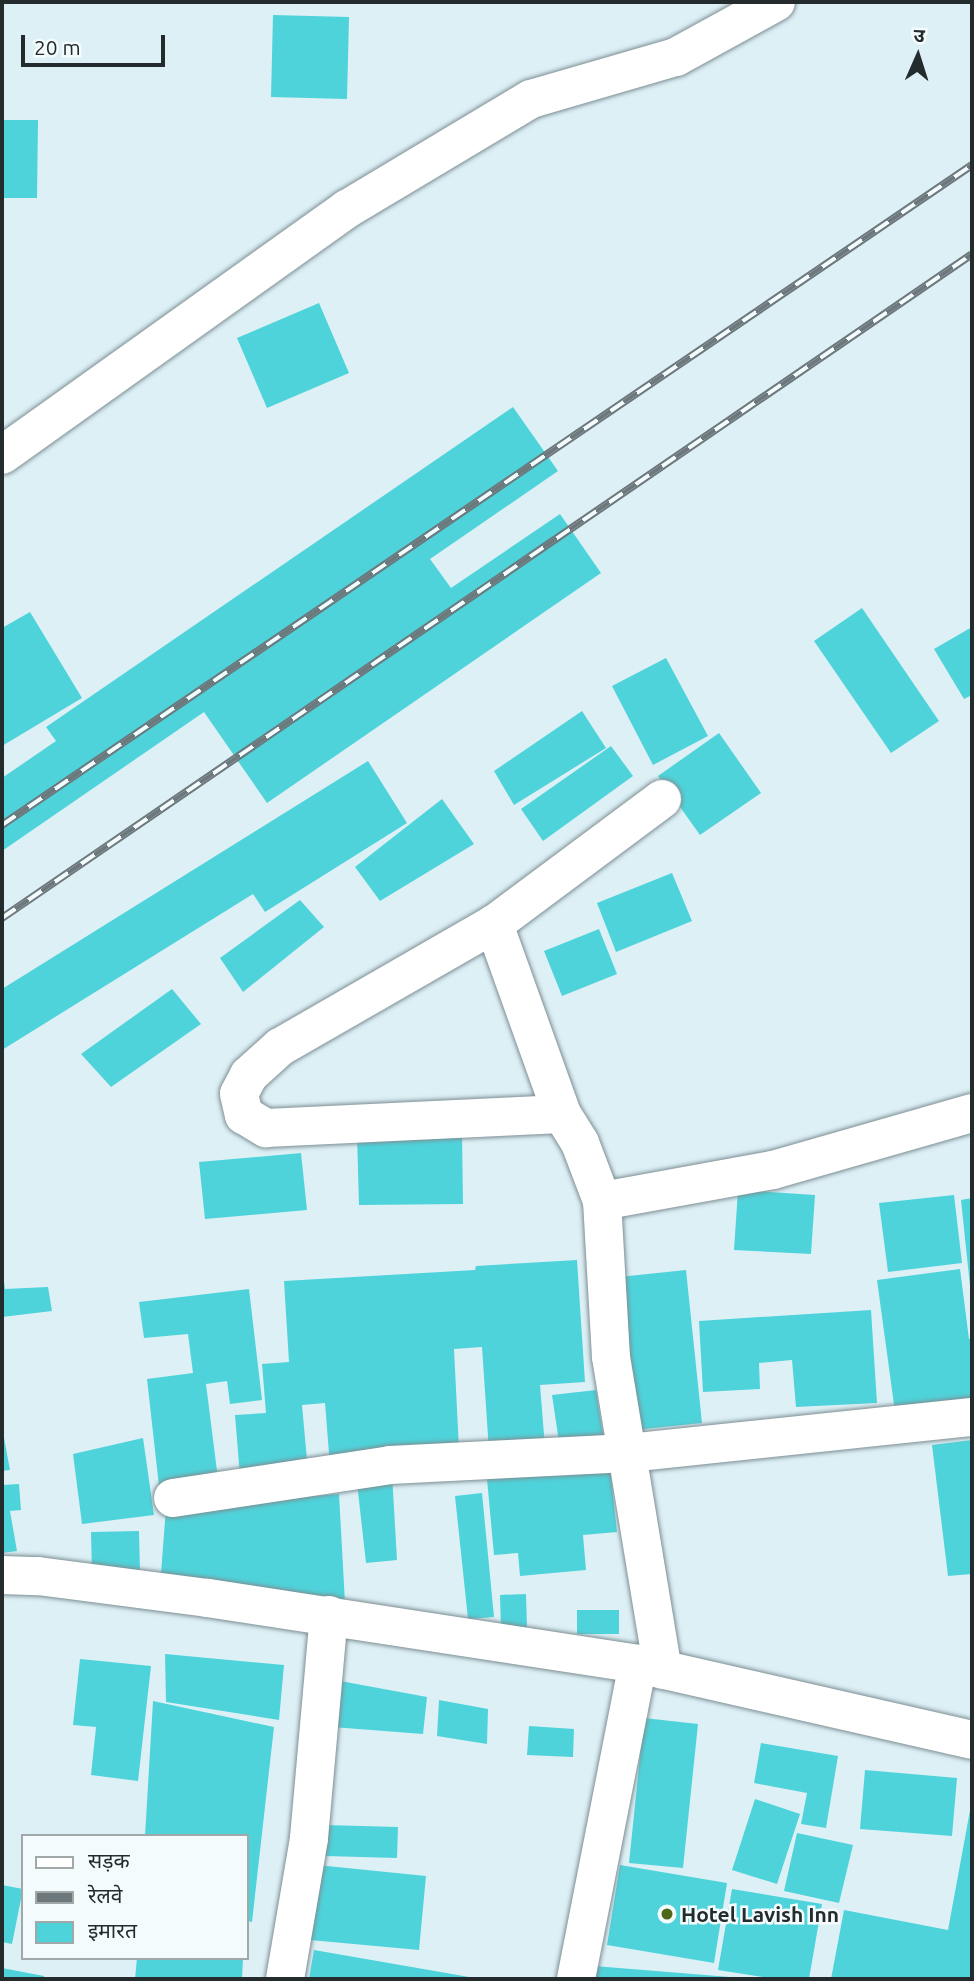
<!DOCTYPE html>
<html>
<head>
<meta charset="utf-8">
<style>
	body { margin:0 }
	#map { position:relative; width:974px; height:1981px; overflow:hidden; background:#ddf0f6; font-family:Ubuntu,"Noto Sans Devanagari",sans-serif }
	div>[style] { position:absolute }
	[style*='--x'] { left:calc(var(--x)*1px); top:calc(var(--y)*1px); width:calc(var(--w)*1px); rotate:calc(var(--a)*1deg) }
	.building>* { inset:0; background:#4fd3da }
	.roads { filter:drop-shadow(0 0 2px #7d8e93) drop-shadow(0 0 2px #7d8e93) }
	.minor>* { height:38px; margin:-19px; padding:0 19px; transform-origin:19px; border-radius:19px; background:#fff }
	.rail>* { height:8px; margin-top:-4px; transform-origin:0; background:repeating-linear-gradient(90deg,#f3fbfd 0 16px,#6d787c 0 32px); box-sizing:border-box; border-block:2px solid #6d787c }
	.dots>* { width:19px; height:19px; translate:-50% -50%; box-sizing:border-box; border:4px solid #f3fbfd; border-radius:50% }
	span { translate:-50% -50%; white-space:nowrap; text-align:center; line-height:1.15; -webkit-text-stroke:5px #f3fbfd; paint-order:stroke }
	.poi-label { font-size:21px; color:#242b2d; font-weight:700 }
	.left { translate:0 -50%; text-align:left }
	.frame { position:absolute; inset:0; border:4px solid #242b2d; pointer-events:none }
	.legend { position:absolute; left:21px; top:1834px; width:228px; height:126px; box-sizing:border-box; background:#f3fbfd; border:2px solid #a0a8aa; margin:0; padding:9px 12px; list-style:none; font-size:21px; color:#242b2d }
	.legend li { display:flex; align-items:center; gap:14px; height:35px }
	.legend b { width:35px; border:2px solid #a0a8aa }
	.north { position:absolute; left:883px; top:21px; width:70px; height:70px; -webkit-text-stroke:5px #f3fbfd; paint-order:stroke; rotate:3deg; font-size:19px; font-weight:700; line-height:28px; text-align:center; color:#242b2d }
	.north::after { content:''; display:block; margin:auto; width:24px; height:32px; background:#242b2d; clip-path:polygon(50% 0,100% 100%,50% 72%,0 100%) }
	.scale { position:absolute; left:21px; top:35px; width:144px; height:32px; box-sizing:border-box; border:4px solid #242b2d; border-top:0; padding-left:9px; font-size:21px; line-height:24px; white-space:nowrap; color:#242b2d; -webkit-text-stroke:5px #f3fbfd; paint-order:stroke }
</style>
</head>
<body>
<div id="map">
	<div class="building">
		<i style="clip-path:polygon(273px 15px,349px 17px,347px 99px,271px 97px)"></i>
		<i style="clip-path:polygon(2px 120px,38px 120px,37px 198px,2px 198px)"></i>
		<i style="clip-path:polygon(319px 303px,349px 373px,267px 408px,237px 338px)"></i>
		<i style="clip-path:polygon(513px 407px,558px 471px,430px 559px,451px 588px,560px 514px,601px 573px,267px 803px,204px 712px,2px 851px,2px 778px,56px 741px,46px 727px)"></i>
		<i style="clip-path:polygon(862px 608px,939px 721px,891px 753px,814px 641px)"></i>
		<i style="clip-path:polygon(30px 612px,82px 698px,2px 746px,2px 628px)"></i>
		<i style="clip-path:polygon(972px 627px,972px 695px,964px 699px,934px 649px)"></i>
		<i style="clip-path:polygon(666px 658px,708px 736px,653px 765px,612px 686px)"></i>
		<i style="clip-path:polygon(582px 711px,606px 748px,514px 805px,494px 771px)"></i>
		<i style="clip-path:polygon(719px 733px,761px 793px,700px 835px,658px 776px)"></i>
		<i style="clip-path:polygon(611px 746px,633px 776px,543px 841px,521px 809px)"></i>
		<i style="clip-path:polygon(368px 761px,407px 823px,265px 912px,253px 894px,2px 1050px,2px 989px)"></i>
		<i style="clip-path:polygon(442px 799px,474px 844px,380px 901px,355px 867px)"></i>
		<i style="clip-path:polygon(672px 873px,692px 921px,616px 952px,597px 903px)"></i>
		<i style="clip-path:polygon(300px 900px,324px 927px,243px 992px,220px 958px)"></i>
		<i style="clip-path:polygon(599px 929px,617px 974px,562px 996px,544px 951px)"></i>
		<i style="clip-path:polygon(172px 989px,201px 1024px,111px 1087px,81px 1054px)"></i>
		<i style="clip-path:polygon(462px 1133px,463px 1204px,359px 1205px,357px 1135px)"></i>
		<i style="clip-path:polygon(301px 1153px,307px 1210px,205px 1219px,199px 1162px)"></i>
		<i style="clip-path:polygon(738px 1190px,815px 1195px,811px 1254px,734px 1250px)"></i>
		<i style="clip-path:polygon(954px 1195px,962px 1263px,888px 1272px,879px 1203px)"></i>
		<i style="clip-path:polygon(972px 1198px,972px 1286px,970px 1286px,961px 1200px)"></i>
		<i style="clip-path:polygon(577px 1260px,585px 1382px,540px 1385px,545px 1447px,489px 1451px,482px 1347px,454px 1349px,459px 1449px,330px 1466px,325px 1403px,302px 1405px,308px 1471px,240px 1476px,235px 1415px,266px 1413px,262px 1364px,289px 1362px,284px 1281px,475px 1270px,476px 1266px)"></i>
		<i style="clip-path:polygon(2px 1267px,5px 1289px,48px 1287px,52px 1311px,2px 1317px)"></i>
		<i style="clip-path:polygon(960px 1269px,969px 1339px,972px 1339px,972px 1402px,895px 1412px,877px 1280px)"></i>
		<i style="clip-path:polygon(686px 1270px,702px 1423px,634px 1430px,619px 1277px)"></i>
		<i style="clip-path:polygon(249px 1289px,262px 1400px,230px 1404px,227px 1381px,206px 1384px,218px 1479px,159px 1486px,147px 1379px,193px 1373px,188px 1334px,144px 1338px,139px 1302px)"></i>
		<i style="clip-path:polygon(871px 1310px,877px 1403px,796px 1407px,792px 1360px,759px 1363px,760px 1389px,703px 1392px,699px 1321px)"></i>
		<i style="clip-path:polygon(596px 1390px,603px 1435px,559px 1442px,552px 1395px)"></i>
		<i style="clip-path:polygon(2px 1427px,10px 1470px,2px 1471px)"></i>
		<i style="clip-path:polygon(143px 1438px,154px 1515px,82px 1524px,73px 1454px)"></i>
		<i style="clip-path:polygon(972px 1440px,972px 1574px,948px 1576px,932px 1445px)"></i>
		<i style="clip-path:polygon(610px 1467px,617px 1532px,583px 1535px,586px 1570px,520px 1576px,518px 1553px,494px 1555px,487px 1479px)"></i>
		<i style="clip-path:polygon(356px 1474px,392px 1474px,397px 1560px,366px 1563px)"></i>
		<i style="clip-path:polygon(19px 1484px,21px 1510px,10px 1511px,17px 1551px,2px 1553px,2px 1485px)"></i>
		<i style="clip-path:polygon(482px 1493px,494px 1617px,468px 1619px,455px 1496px)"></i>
		<i style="clip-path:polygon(339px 1494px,345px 1603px,161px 1573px,166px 1508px)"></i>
		<i style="clip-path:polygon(139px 1531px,140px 1573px,92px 1574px,91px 1532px)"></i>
		<i style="clip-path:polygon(526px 1594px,527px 1628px,501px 1629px,500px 1595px)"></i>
		<i style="clip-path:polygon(577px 1610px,619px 1610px,619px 1634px,577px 1634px)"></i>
		<i style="clip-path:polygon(165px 1654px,284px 1665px,279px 1720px,166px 1702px)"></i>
		<i style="clip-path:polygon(80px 1659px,151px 1666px,138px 1781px,91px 1775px,96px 1727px,73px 1725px)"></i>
		<i style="clip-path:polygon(324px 1678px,427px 1697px,423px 1734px,319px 1726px)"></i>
		<i style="clip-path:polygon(439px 1700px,488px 1709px,487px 1744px,437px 1736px)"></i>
		<i style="clip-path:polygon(153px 1701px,274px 1727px,252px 1922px,247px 1921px,247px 1836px,145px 1836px)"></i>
		<i style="clip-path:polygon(644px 1718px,698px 1724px,683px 1868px,629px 1863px)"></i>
		<i style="clip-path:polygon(529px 1726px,574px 1729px,573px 1757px,527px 1755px)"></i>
		<i style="clip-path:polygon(761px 1743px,838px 1756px,826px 1828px,801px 1824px,807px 1793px,754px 1783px)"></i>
		<i style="clip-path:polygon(865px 1770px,957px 1778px,952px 1836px,860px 1829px)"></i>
		<i style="clip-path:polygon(755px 1799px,800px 1814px,777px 1884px,732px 1870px)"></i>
		<i style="clip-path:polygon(971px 1805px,972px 1979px,831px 1979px,844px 1910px,948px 1930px)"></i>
		<i style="clip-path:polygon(325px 1825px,398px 1827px,397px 1858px,325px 1856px)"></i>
		<i style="clip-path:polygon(797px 1833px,853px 1845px,839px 1903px,784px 1891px)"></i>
		<i style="clip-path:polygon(317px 1865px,426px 1876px,419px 1950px,310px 1940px)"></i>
		<i style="clip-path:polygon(620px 1865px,727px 1883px,714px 1963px,607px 1945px)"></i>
		<i style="clip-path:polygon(2px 1885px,23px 1889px,12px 1944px,2px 1942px)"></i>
		<i style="clip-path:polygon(732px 1889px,822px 1904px,809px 1979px,776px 1979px,718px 1970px)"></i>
		<i style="clip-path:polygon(314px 1950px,475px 1978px,475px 1979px,309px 1979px)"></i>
		<i style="clip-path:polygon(137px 1958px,243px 1958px,242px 1979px,135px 1979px)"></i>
		<i style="clip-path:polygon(594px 1966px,730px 1977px,730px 1979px,593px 1979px)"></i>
		<i style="clip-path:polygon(2px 1968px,44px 1976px,44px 1979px,2px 1979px)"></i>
	</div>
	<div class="roads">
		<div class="minor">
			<i style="--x:2;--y:455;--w:424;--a:-35.5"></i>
			<i style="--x:347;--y:209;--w:214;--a:-30.9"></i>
			<i style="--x:531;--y:99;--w:151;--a:-16.2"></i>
			<i style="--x:676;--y:57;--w:114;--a:-28.8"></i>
			<i style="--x:662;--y:799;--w:209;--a:143.3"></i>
			<i style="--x:494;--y:924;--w:247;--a:150.1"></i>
			<i style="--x:280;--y:1047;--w:42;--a:137.9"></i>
			<i style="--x:249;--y:1075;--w:21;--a:118"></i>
			<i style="--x:239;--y:1094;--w:22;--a:77"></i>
			<i style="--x:244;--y:1115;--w:26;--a:31"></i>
			<i style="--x:266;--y:1128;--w:296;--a:-2.7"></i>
			<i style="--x:562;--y:1114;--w:34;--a:58"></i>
			<i style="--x:580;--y:1143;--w:62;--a:69.2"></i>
			<i style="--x:602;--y:1201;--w:156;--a:86.7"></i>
			<i style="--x:611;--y:1357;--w:317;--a:80.6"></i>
			<i style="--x:494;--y:924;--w:202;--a:70.3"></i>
			<i style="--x:602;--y:1201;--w:174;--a:-10.3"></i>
			<i style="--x:773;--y:1170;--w:207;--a:-16"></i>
			<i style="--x:173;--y:1498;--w:219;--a:-8.6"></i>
			<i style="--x:390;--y:1465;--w:238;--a:-2.9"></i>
			<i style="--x:628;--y:1453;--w:346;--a:-6"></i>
			<i style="--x:2;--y:1575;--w:36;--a:2"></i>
			<i style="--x:38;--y:1576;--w:171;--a:7.4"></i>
			<i style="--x:208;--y:1598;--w:435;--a:8.7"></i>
			<i style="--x:638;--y:1664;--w:343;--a:12.8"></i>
			<i style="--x:285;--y:1979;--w:143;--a:-80.3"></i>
			<i style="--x:309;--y:1838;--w:224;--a:-84.9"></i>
			<i style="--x:576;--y:1979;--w:321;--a:-78.9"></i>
		</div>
	</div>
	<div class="rail">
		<i style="--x:2;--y:825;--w:1173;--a:-34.23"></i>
		<i style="--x:2;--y:918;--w:1175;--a:-34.39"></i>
	</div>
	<div class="dots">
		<i style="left:667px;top:1914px;background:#4e6718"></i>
	</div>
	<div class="poi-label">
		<span class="left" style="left:681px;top:1914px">Hotel Lavish Inn</span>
	</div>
	<div class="frame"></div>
	<ul class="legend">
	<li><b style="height:9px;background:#fff"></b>सड़क</li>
	<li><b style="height:9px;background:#6d787c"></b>रेलवे</li>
	<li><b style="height:19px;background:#4fd3da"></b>इमारत</li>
	</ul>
	<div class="north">उ</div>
	<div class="scale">20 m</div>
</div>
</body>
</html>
